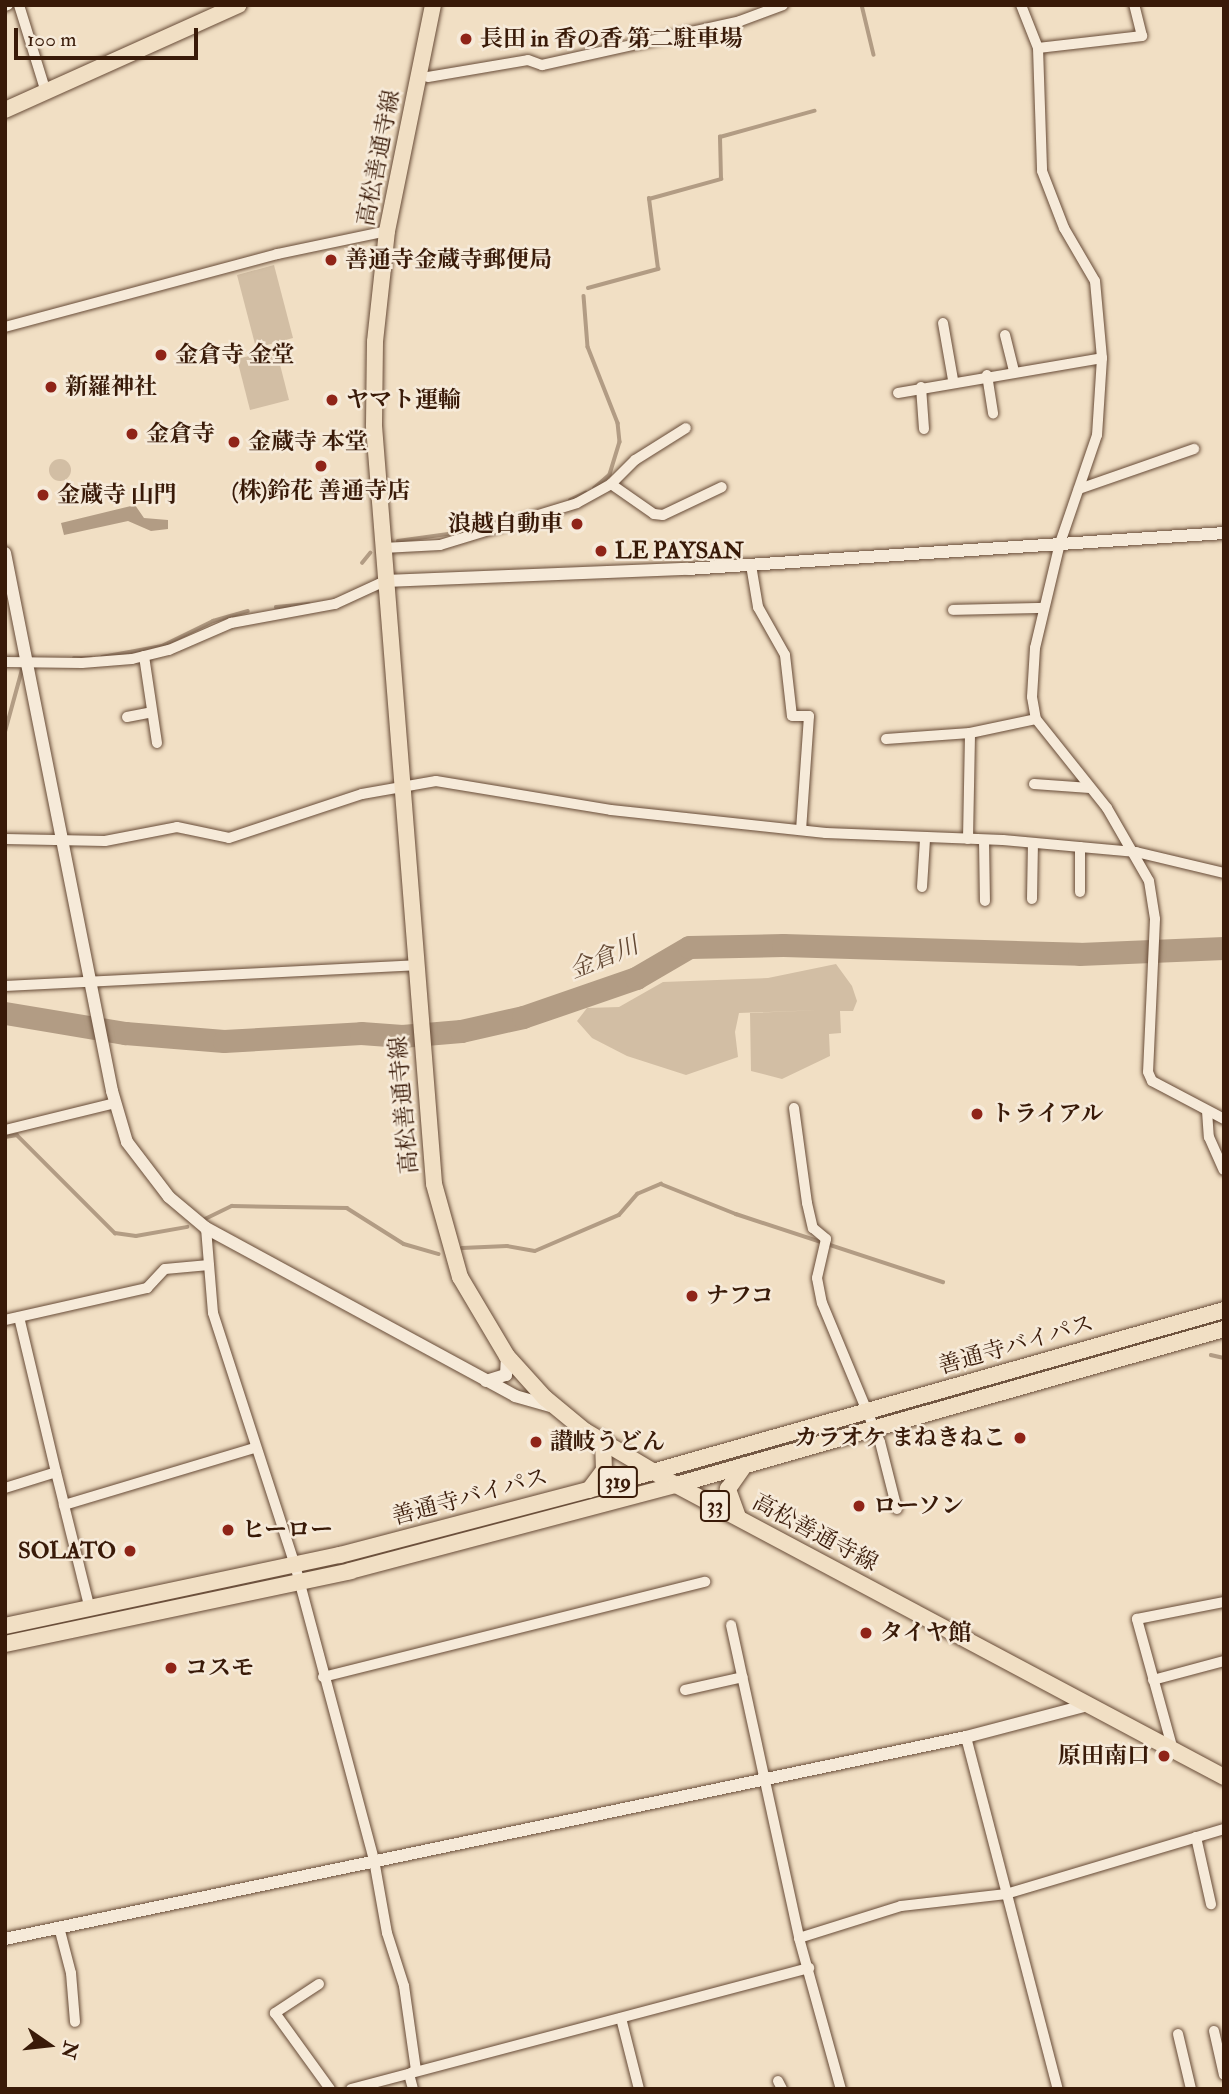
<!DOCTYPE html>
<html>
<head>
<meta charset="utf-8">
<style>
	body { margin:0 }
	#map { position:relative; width:1229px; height:2094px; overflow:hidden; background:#f1dfc4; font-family:"IM FELL Double Pica","Noto Serif JP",serif }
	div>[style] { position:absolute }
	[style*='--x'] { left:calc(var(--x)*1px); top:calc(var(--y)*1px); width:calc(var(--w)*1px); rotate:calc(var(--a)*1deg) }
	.green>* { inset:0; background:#d2bea4 }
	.round { border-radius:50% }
	.water>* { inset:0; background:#b29c84 }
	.stream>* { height:3.5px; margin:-1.75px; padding:0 1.75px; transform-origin:1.75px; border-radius:1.75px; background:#b29c84 }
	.river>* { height:23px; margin:-11.5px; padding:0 11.5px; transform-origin:11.5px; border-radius:11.5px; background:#b29c84 }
	.roads { filter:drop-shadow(0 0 2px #674b37) drop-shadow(0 0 2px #674b37) }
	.minor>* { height:10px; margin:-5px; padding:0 5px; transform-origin:5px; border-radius:5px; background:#f6ead9 }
	.tertiary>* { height:12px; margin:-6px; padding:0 6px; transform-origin:6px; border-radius:6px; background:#f6ead9 }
	.primary>* { height:16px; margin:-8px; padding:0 8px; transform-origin:8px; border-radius:8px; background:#f1dfc4 }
	.trunk>* { height:16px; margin:-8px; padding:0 8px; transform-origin:8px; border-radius:8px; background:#f1dfc4 }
	.dots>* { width:19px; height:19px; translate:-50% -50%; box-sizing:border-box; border:4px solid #f6ead9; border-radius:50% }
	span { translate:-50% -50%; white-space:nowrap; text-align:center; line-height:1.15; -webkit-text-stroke:5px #f6ead9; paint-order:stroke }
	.shield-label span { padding:2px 5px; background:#f6ead9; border:2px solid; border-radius:5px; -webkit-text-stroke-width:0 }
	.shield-label { font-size:21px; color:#391a08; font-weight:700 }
	.poi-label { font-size:23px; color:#391a08; font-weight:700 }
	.left { translate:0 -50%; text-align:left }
	.right { translate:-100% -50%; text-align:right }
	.street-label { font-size:23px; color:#391a08 }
	.water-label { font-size:24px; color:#634833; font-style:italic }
	.frame { position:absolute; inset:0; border:7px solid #391a08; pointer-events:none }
	.north { position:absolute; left:14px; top:2010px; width:70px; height:70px; -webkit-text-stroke:5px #f6ead9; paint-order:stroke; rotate:104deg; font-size:19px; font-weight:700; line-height:28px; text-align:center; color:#391a08 }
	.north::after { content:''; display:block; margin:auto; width:24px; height:32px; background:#391a08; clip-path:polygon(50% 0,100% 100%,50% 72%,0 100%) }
	.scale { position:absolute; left:14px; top:28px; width:184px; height:32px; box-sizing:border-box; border:4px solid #391a08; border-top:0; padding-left:9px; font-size:21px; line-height:24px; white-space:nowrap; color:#391a08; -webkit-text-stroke:5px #f6ead9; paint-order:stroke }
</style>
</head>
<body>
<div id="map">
	<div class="green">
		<i style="clip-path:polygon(274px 265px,293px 338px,256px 348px,237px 275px)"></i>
		<i style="clip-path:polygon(276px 349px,289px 400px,250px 410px,237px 359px)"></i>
		<i class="round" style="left:49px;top:459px;width:22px;height:22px"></i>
		<i style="clip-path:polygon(836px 964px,852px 986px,857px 1001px,853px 1011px,840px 1011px,841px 1033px,829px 1034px,830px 1056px,782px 1079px,751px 1071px,750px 1013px,822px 1010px,739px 1013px,735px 1032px,738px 1057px,686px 1075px,627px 1056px,592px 1038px,577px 1021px,587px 1008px,619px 1007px,663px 982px,768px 978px)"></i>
	</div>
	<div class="water">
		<i style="clip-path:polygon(135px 505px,144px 518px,168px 520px,168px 529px,151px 531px,128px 521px,64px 535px,61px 523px)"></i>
	</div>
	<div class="stream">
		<i style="--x:862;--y:5;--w:51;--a:76.5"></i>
		<i style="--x:588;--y:288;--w:73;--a:-15.2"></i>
		<i style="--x:658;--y:269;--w:71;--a:-97.3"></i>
		<i style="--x:649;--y:199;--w:75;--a:-15.5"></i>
		<i style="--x:721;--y:179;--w:42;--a:-91.4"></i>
		<i style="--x:720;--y:137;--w:98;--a:-15.5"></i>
		<i style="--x:584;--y:296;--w:51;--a:85.5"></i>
		<i style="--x:588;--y:347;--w:82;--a:68.5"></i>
		<i style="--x:618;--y:423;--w:19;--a:84"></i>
		<i style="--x:620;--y:442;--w:34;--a:107"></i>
		<i style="--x:610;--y:475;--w:20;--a:139"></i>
		<i style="--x:570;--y:500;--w:17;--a:-25"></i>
		<i style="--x:398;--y:541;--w:65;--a:-8"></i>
		<i style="--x:362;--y:563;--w:13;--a:-51"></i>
		<i style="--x:276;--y:607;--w:33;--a:-5"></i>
		<i style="--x:102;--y:657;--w:61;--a:-10.4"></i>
		<i style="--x:162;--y:646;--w:57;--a:-26.1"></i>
		<i style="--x:213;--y:621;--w:36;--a:-16"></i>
		<i style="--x:74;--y:658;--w:17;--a:0"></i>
		<i style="--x:5;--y:732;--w:64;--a:-74.7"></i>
		<i style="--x:5;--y:1137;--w:12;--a:-9"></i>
		<i style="--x:17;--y:1135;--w:139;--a:45"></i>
		<i style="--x:115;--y:1233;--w:21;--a:8"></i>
		<i style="--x:136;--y:1236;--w:52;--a:-10"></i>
		<i style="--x:203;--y:1220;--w:32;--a:-26"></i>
		<i style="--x:232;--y:1206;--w:115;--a:1"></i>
		<i style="--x:347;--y:1208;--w:67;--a:32.3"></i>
		<i style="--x:404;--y:1244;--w:36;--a:16"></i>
		<i style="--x:462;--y:1248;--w:45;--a:-2.5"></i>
		<i style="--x:507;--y:1246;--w:28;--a:10"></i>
		<i style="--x:535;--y:1251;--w:91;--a:-23.2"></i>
		<i style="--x:619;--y:1215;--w:28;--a:-49"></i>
		<i style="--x:637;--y:1194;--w:26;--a:-23"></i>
		<i style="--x:661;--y:1184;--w:81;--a:21.8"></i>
		<i style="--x:736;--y:1214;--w:218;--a:18.2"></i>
		<i style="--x:1211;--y:1355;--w:13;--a:13"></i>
	</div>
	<div class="river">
		<i style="--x:5;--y:1013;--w:122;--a:9.5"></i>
		<i style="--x:125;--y:1033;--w:99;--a:4.6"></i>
		<i style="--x:224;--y:1041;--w:137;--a:-3.3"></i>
		<i style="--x:361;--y:1033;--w:41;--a:4.2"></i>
		<i style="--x:402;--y:1036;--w:59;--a:-4.8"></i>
		<i style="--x:461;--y:1031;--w:64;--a:-12.7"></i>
		<i style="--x:523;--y:1017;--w:120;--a:-19"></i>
		<i style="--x:636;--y:978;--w:61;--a:-30.3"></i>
		<i style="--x:689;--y:947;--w:94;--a:-1.2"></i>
		<i style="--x:783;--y:945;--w:296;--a:1.7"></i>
		<i style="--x:1079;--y:954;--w:145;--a:-2.4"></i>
	</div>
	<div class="roads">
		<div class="minor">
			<i style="--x:19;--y:5;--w:91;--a:72.8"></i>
			<i style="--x:1021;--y:5;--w:46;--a:68.4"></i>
			<i style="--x:1038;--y:48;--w:123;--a:88.1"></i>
			<i style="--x:1042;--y:171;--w:61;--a:68.9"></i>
			<i style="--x:1064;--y:228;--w:61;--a:59.7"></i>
			<i style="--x:1095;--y:281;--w:77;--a:84.8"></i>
			<i style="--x:1102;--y:358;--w:77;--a:93.7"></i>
			<i style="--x:1097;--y:435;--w:114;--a:108.9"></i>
			<i style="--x:1060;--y:543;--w:108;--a:103.4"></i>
			<i style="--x:1035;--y:648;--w:49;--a:93.5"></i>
			<i style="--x:1032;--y:697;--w:22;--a:80"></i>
			<i style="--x:1036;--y:719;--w:114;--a:51.4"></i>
			<i style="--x:1107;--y:808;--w:84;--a:60.1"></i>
			<i style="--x:1149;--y:881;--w:38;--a:81"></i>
			<i style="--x:1155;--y:919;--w:153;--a:92.6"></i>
			<i style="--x:1148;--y:1072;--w:10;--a:66"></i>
			<i style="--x:1152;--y:1081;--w:81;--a:27.8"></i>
			<i style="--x:5;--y:6;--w:3;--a:-18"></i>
			<i style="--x:1038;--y:48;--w:105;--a:-6.6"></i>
			<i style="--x:1142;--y:36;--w:32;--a:-104"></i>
			<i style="--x:428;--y:77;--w:101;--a:-9.6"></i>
			<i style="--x:528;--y:60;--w:15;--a:20"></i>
			<i style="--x:542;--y:65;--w:203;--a:-12.5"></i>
			<i style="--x:740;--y:21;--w:46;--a:-20.4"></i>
			<i style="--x:943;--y:323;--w:58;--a:80"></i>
			<i style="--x:5;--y:327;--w:282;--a:-15"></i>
			<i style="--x:277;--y:254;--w:112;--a:-11.8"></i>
			<i style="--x:1005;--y:335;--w:37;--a:76"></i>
			<i style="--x:987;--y:375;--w:39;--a:81"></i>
			<i style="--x:921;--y:387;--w:42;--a:85.9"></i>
			<i style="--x:898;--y:393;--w:207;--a:-9.7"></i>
			<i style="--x:611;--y:484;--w:52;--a:34.9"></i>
			<i style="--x:654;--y:514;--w:9;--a:6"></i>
			<i style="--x:663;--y:515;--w:65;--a:-25.4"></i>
			<i style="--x:1079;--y:489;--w:122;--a:-19.2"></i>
			<i style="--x:383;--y:548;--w:57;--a:-3"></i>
			<i style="--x:440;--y:545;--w:143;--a:-17"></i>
			<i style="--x:577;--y:503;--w:39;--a:-29"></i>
			<i style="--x:611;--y:484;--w:34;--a:-45"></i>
			<i style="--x:635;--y:460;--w:60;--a:-32.1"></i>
			<i style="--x:751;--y:565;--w:43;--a:80.5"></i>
			<i style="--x:758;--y:607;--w:55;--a:60.6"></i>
			<i style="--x:785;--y:655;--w:61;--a:83.5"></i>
			<i style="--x:792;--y:716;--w:17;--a:0"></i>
			<i style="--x:809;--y:716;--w:114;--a:94"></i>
			<i style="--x:953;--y:610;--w:91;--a:-1.3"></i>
			<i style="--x:144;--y:656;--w:88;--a:81.5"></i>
			<i style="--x:5;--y:662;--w:77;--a:0.7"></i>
			<i style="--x:82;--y:663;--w:50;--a:-4.6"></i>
			<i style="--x:132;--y:659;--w:38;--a:-14"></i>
			<i style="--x:169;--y:650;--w:68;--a:-23.5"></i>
			<i style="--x:231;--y:623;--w:106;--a:-10.4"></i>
			<i style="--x:335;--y:604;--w:55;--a:-24.7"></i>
			<i style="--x:127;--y:717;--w:25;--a:-11"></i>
			<i style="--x:886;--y:739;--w:84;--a:-4.1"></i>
			<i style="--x:970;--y:733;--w:67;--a:-12"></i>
			<i style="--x:1034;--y:784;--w:56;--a:4.1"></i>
			<i style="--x:5;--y:839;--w:100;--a:1.1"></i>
			<i style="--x:105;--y:841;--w:73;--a:-11"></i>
			<i style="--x:177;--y:827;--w:53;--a:11.9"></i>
			<i style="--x:229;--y:838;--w:140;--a:-18.3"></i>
			<i style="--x:362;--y:794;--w:75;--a:-10"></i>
			<i style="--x:436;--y:781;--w:177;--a:9.4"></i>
			<i style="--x:611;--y:810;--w:216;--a:6.1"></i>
			<i style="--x:826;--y:833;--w:177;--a:2.3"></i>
			<i style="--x:1003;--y:840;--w:134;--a:5.2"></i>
			<i style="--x:1136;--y:852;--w:90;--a:13.4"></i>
			<i style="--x:968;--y:839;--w:106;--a:-88.9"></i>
			<i style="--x:984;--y:840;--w:61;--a:89.1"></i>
			<i style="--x:1080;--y:847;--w:45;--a:90"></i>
			<i style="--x:922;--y:887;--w:48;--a:-86.4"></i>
			<i style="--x:1032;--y:899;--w:56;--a:-89"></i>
			<i style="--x:5;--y:986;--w:411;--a:-2.9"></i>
			<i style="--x:794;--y:1108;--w:96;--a:82.2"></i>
			<i style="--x:807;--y:1203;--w:26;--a:77"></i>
			<i style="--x:813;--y:1228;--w:17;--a:40"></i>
			<i style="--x:826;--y:1239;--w:40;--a:103"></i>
			<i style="--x:817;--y:1278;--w:25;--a:79"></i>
			<i style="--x:822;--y:1303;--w:151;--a:67.4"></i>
			<i style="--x:880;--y:1442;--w:69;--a:75.8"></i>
			<i style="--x:1207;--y:1111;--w:26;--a:86"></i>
			<i style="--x:1209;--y:1137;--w:36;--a:66"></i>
			<i style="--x:5;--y:1130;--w:113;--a:-13.8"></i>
			<i style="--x:206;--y:1228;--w:85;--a:85.3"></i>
			<i style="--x:213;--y:1313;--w:265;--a:72"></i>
			<i style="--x:295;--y:1565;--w:305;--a:75"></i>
			<i style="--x:374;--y:1860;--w:74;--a:79.9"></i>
			<i style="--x:387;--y:1933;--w:56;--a:72.2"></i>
			<i style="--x:404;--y:1986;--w:85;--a:81.9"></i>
			<i style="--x:416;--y:2070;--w:8;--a:150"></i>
			<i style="--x:19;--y:1317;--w:159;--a:76.6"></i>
			<i style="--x:5;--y:1320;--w:146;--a:-12.7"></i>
			<i style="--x:147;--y:1288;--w:26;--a:-47"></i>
			<i style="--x:165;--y:1269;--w:44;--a:-5.2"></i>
			<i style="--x:5;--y:1488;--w:53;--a:-17.4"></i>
			<i style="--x:56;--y:1472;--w:34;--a:76"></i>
			<i style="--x:64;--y:1505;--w:198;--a:-16.7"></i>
			<i style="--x:64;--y:1505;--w:107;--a:76"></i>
			<i style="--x:731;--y:1625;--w:320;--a:77.7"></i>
			<i style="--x:799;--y:1938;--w:157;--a:74.5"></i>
			<i style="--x:323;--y:1677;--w:394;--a:-14"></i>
			<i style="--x:1153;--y:1680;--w:73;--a:-15"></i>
			<i style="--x:685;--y:1690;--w:59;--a:-12.6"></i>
			<i style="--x:966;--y:1737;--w:364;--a:75.4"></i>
			<i style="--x:1173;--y:1750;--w:136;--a:-105.4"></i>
			<i style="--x:1137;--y:1619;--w:89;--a:-11.1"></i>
			<i style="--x:1196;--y:1837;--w:69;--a:77.4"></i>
			<i style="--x:59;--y:1927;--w:48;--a:75.4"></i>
			<i style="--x:71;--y:1973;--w:49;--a:85.3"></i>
			<i style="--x:799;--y:1938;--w:107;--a:-17.4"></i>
			<i style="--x:901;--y:1906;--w:106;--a:-6.5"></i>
			<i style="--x:1006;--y:1894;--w:227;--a:-16.6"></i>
			<i style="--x:319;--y:1984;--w:53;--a:146.6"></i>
			<i style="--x:275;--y:2013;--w:94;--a:54.1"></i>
			<i style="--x:621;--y:2018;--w:73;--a:75.8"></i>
			<i style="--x:1214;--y:2031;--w:45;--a:77.2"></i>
			<i style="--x:1178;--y:2034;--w:57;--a:76.7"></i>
			<i style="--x:409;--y:2074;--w:16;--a:75"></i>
			<i style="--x:778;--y:2081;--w:9;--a:63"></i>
			<i style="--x:351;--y:2089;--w:474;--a:-14.8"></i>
		</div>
		<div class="tertiary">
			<i style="--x:5;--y:553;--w:549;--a:78.75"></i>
			<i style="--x:112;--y:1091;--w:53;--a:73.6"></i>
			<i style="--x:127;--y:1142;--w:69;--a:52.6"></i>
			<i style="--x:169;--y:1197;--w:48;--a:40"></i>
			<i style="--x:206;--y:1228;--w:352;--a:28.5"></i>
			<i style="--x:515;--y:1396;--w:44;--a:15.9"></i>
			<i style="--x:385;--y:581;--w:303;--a:-2.3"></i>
			<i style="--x:688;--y:569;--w:537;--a:-3.84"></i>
			<i style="--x:486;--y:1381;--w:21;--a:-17"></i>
			<i style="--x:506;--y:1375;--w:19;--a:-87"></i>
			<i style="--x:5;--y:1939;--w:982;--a:-11.87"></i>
			<i style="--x:966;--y:1737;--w:126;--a:-14.7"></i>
		</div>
		<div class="primary">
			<i style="--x:433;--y:5;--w:231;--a:101.5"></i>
			<i style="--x:387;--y:231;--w:112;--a:96.2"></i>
			<i style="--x:375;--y:342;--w:84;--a:90.7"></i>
			<i style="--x:374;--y:426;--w:760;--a:85.47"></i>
			<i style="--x:434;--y:1184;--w:97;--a:74.4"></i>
			<i style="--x:460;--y:1277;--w:92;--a:59.3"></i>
			<i style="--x:507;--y:1356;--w:57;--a:47.9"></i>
			<i style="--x:545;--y:1398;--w:52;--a:39.5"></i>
			<i style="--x:585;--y:1431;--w:106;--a:30.7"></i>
			<i style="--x:676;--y:1485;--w:621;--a:28.05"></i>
			<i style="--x:5;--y:110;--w:256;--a:-24.2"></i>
			<i style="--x:589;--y:1490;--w:25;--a:-53"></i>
			<i style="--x:604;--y:1470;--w:27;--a:-92"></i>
			<i style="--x:738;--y:1517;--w:30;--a:-110"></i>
			<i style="--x:728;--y:1489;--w:29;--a:-55"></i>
		</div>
		<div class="trunk">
			<i style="--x:5;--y:1626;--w:342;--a:-12"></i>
			<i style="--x:340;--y:1555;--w:272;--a:-14.7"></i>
			<i style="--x:603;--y:1486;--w:645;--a:-15.82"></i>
			<i style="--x:5;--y:1644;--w:353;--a:-11.9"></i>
			<i style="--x:350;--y:1571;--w:337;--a:-14.8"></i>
			<i style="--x:676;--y:1485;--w:570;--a:-15.89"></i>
		</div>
	</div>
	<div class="dots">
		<i style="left:466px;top:39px;background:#8f2418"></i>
		<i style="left:331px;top:260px;background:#8f2418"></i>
		<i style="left:161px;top:355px;background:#8f2418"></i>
		<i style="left:51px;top:387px;background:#8f2418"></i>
		<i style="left:332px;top:400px;background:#8f2418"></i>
		<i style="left:132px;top:434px;background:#8f2418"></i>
		<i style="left:234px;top:442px;background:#8f2418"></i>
		<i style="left:321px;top:466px;background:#8f2418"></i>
		<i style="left:43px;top:495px;background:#8f2418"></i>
		<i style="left:577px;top:524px;background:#8f2418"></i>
		<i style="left:601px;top:551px;background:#8f2418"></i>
		<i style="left:977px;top:1114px;background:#8f2418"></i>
		<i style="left:692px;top:1296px;background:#8f2418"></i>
		<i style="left:1020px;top:1438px;background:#8f2418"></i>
		<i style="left:536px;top:1442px;background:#8f2418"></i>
		<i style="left:859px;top:1506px;background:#8f2418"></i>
		<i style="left:228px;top:1530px;background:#8f2418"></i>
		<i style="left:130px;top:1551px;background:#8f2418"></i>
		<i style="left:866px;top:1633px;background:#8f2418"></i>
		<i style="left:171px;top:1668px;background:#8f2418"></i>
		<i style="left:1164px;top:1756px;background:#8f2418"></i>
	</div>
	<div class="shield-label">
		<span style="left:618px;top:1482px">319</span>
		<span style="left:715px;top:1506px">33</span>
	</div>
	<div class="poi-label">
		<span class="left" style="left:480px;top:39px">長田 in 香の香 第二駐車場</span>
		<span class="left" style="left:345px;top:260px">善通寺金蔵寺郵便局</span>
		<span class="left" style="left:175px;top:355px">金倉寺 金堂</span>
		<span class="left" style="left:65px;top:387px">新羅神社</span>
		<span class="left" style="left:346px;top:400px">ヤマト運輸</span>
		<span class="left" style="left:146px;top:434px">金倉寺</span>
		<span class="left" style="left:248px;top:442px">金蔵寺 本堂</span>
		<span style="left:321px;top:491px">(株)鈴花 善通寺店</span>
		<span class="left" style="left:57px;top:495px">金蔵寺 山門</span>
		<span class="right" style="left:563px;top:524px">浪越自動車</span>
		<span class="left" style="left:615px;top:551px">LE PAYSAN</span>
		<span class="left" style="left:991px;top:1114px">トライアル</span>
		<span class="left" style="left:706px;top:1296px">ナフコ</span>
		<span class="right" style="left:1006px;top:1438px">カラオケ まねきねこ</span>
		<span class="left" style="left:550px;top:1442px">讃岐うどん</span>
		<span class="left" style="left:873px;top:1506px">ローソン</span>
		<span class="left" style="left:242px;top:1530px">ヒーロー</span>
		<span class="right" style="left:116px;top:1551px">SOLATO</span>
		<span class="left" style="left:880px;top:1633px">タイヤ館</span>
		<span class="left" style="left:185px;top:1668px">コスモ</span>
		<span class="right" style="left:1150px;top:1756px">原田南口</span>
	</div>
	<div class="street-label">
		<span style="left:379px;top:158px;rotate:-79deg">高松善通寺線</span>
		<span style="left:404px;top:1105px;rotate:-95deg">高松善通寺線</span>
		<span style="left:1016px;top:1345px;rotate:-16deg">善通寺バイパス</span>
		<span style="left:470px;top:1497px;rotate:-15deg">善通寺バイパス</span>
		<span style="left:815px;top:1533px;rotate:28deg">高松善通寺線</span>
	</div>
	<div class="water-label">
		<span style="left:604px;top:958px;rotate:-22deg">金倉川</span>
	</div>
	<div class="frame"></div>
	<div class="north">N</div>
	<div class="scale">100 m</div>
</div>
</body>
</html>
